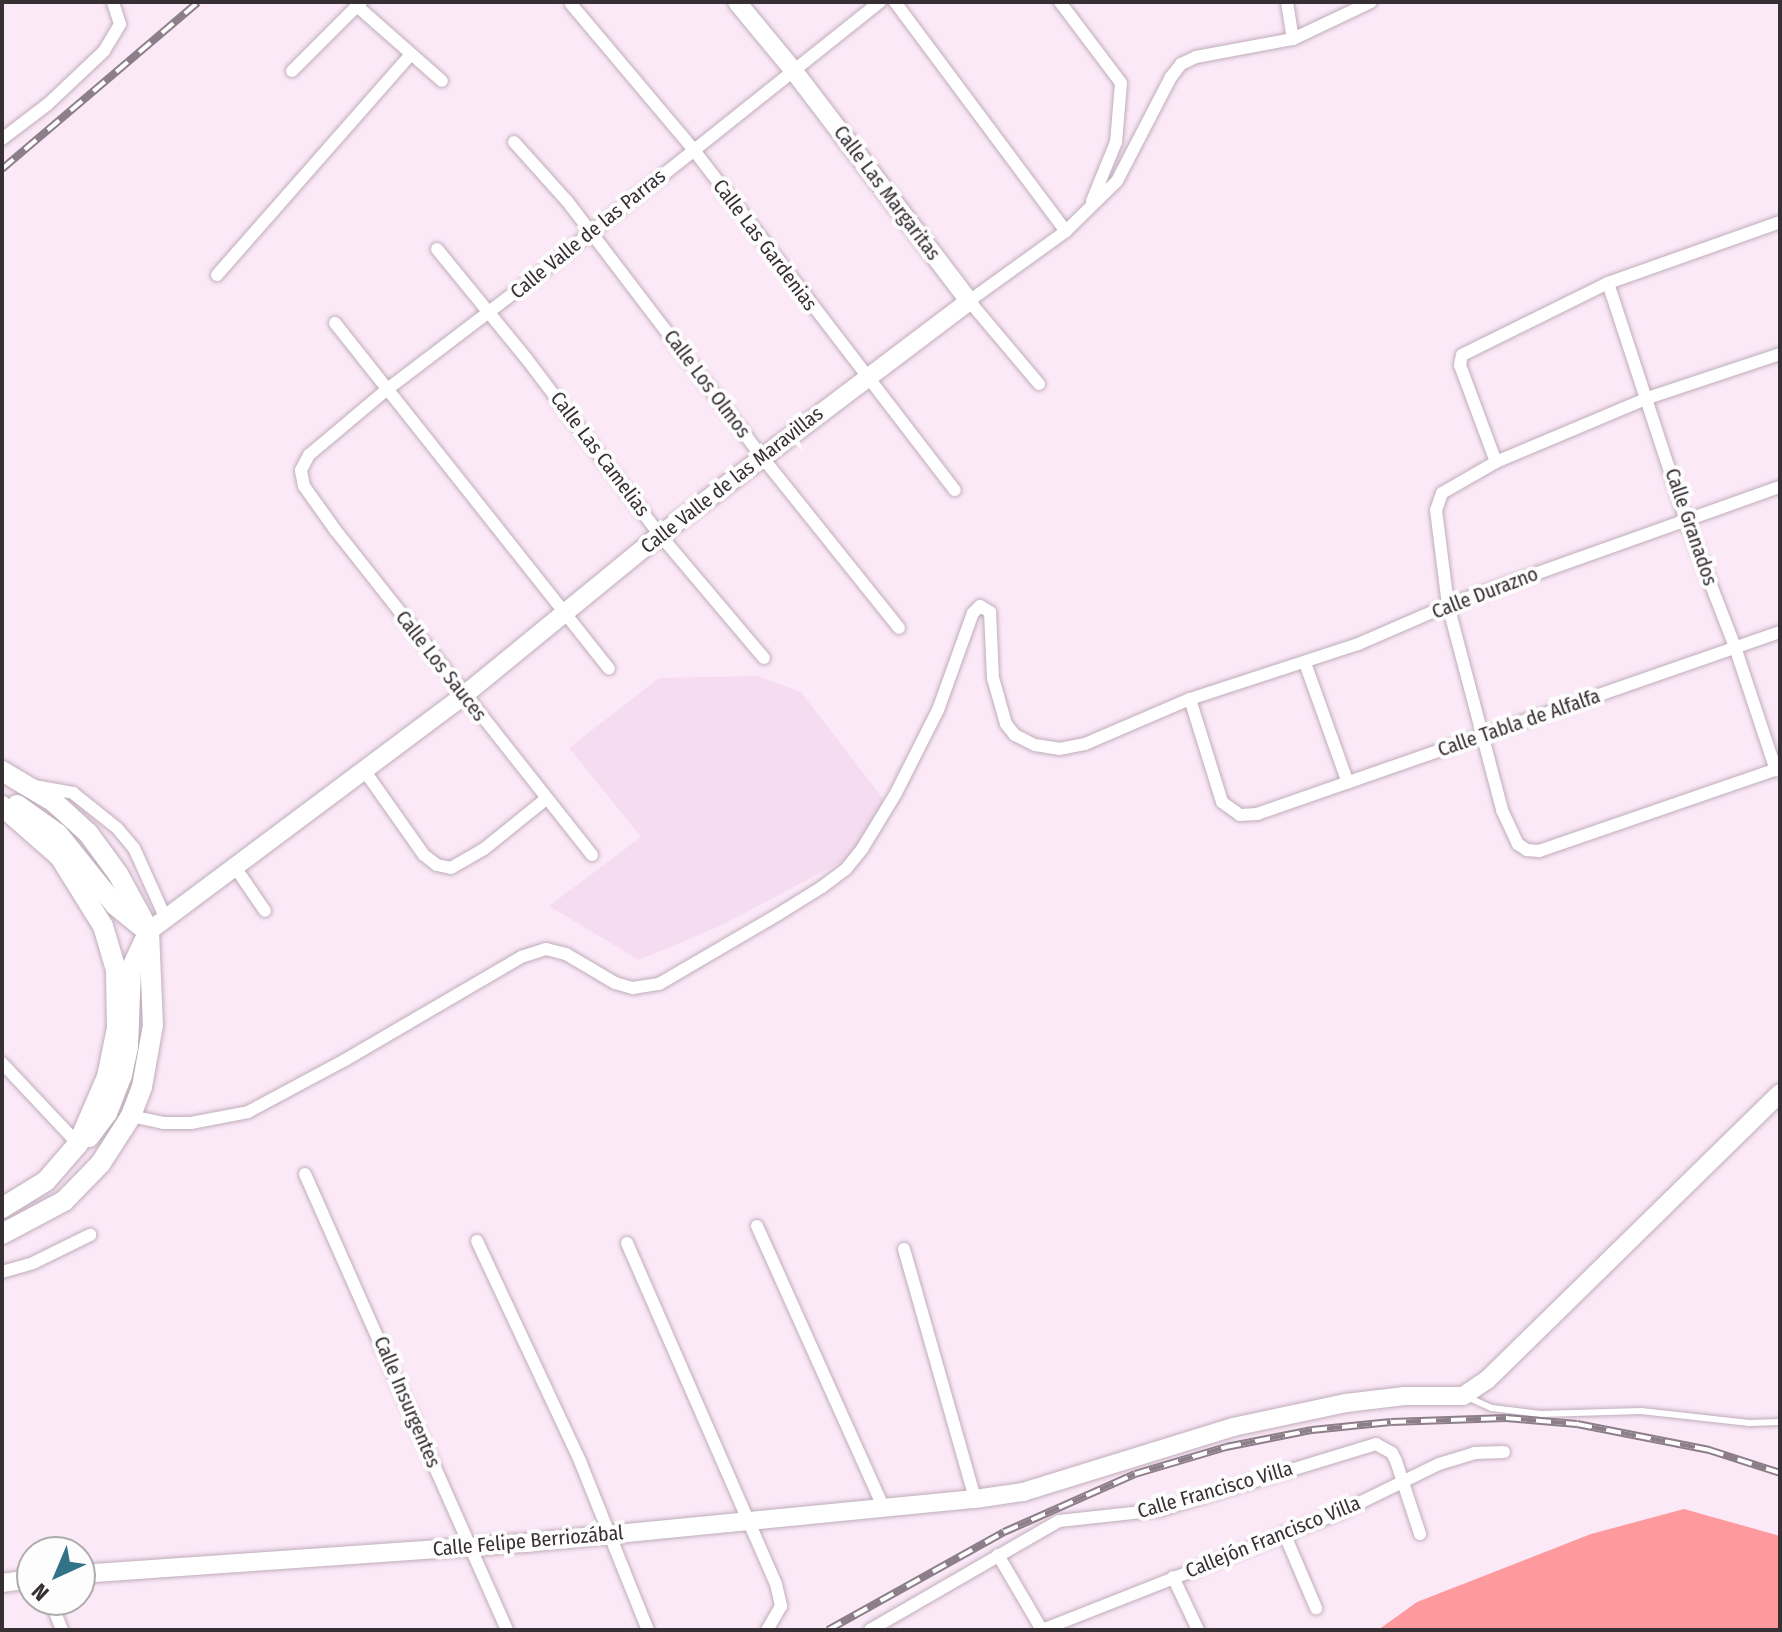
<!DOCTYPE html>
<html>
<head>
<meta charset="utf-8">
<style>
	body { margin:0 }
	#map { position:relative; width:1782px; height:1632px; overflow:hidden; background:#fce9f8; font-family:"Fira Sans Condensed",sans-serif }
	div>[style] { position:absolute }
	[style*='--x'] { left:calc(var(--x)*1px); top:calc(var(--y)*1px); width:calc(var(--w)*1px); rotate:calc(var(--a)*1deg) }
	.built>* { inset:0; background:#f5dcf0 }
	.forest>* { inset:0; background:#fe999d }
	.roads { filter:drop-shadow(0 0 2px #bfadbb) drop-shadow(0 0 2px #bfadbb) }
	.lane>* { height:6px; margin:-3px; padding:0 3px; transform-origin:3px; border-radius:3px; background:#fff }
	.street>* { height:12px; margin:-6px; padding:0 6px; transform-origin:6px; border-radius:6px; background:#fff }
	.secondary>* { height:18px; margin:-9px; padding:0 9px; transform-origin:9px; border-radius:9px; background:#fff }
	.primary>* { height:20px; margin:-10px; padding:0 10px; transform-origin:10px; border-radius:10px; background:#fff }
	.rail>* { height:8px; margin-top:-4px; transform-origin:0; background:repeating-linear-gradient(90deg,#fdfdfd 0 15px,#8c7f89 0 30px); box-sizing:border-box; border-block:2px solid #8c7f89 }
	span { translate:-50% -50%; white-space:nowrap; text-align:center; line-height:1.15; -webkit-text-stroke:8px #fdfdfd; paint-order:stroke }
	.street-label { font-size:20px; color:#362f34 }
	.frame { position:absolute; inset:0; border:4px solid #362f34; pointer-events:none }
	.north { position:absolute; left:16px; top:1536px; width:80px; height:80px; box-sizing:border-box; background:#fdfdfd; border:2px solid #adabad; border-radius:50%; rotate:224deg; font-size:22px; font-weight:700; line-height:32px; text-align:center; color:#362f34 }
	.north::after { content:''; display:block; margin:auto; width:28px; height:36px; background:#337387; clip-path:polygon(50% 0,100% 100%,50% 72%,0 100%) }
</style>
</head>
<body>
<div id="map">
	<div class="built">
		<i style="clip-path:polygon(757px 676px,801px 692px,884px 800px,856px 854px,720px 926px,639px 960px,549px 906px,641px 837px,569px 748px,659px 678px)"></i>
	</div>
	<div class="forest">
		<i style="clip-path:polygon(1684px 1509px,1780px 1536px,1780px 1630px,1378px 1630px,1417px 1602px,1591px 1534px)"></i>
	</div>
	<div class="roads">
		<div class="lane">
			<i style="--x:1467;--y:1397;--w:27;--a:24"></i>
			<i style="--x:1492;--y:1408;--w:49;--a:7"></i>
			<i style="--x:1541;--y:1414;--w:100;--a:-1.7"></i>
			<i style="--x:1641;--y:1411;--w:109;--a:6.3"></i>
			<i style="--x:1749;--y:1423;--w:31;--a:-2"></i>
		</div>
		<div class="street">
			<i style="--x:895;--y:2;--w:286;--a:53.3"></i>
			<i style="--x:1060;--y:2;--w:101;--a:53"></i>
			<i style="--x:1121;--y:83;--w:59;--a:94.8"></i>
			<i style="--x:1116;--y:142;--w:64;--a:112.1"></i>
			<i style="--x:1287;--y:2;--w:37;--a:81"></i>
			<i style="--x:571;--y:4;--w:189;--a:49.9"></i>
			<i style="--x:693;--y:149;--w:430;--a:52.5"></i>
			<i style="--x:357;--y:6;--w:113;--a:41.4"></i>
			<i style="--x:292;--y:71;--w:98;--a:-45"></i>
			<i style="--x:2;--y:139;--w:58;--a:-37.3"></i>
			<i style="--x:48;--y:104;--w:77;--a:-43.4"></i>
			<i style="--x:104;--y:51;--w:31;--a:-59"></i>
			<i style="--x:120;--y:24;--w:23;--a:-108"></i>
			<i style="--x:514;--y:142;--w:79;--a:48.1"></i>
			<i style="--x:567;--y:201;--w:322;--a:52.7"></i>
			<i style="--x:762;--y:457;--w:219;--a:51.3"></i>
			<i style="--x:437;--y:249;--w:141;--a:50.8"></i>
			<i style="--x:526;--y:358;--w:222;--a:52.9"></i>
			<i style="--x:660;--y:535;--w:161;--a:49.8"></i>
			<i style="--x:217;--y:275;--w:293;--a:-48.7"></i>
			<i style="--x:1608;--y:283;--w:253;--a:71.8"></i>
			<i style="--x:1687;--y:523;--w:133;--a:68.8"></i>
			<i style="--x:1735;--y:647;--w:130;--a:71.6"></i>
			<i style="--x:335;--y:323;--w:441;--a:51.6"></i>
			<i style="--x:1780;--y:354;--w:139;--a:161.6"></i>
			<i style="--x:1648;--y:398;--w:165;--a:157.2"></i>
			<i style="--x:1496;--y:462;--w:62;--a:150.1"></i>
			<i style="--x:1442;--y:493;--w:18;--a:109"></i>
			<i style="--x:1436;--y:510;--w:96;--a:82.8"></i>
			<i style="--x:1448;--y:605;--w:212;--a:75.2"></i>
			<i style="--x:1502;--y:810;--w:38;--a:65"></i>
			<i style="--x:1518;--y:844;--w:11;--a:34"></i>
			<i style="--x:1527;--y:850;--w:12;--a:5"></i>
			<i style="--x:1539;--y:851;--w:255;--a:-19"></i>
			<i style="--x:1039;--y:384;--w:109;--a:-130.1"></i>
			<i style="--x:969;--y:301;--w:120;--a:-35.8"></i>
			<i style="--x:1066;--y:231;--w:71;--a:-44.4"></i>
			<i style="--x:1117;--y:181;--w:117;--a:-62.6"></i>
			<i style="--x:1171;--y:77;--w:16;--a:-52"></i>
			<i style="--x:1181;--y:64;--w:17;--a:-25"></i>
			<i style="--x:1196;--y:57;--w:99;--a:-10.5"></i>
			<i style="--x:1293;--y:39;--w:86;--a:-25.4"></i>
			<i style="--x:1496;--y:462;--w:103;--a:-110.4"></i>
			<i style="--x:1460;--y:365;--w:10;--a:-79"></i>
			<i style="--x:1462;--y:355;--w:163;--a:-26.3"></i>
			<i style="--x:1608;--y:283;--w:182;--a:-19.5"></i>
			<i style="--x:1305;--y:663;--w:127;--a:70.3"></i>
			<i style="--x:1190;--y:699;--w:108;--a:72.7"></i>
			<i style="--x:1222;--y:802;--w:22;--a:36"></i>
			<i style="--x:1240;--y:815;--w:17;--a:-3"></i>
			<i style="--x:1257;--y:814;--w:554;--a:-19.19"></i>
			<i style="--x:364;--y:770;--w:104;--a:54.8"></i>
			<i style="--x:424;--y:855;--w:16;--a:38"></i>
			<i style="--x:437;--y:865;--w:14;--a:12"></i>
			<i style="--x:451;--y:868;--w:38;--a:-30"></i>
			<i style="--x:484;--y:849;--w:80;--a:-38.9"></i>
			<i style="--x:34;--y:786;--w:40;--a:10"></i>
			<i style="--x:73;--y:793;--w:56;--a:38.5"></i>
			<i style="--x:117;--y:828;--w:26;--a:50"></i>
			<i style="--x:134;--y:848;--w:76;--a:65.8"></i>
			<i style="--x:592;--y:855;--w:413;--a:-128.3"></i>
			<i style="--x:336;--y:531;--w:55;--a:-125.4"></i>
			<i style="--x:304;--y:486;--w:16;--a:-101"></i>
			<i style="--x:301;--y:470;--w:17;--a:-62"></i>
			<i style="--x:309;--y:455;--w:99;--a:-40.1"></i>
			<i style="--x:385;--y:391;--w:200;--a:-37.3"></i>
			<i style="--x:544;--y:270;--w:430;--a:-38.6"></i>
			<i style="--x:235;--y:867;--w:53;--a:55.7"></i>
			<i style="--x:2;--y:1063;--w:111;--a:46.8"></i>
			<i style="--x:131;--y:1116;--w:33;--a:12"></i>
			<i style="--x:163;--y:1123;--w:28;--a:0"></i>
			<i style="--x:191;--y:1123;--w:58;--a:-10.9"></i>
			<i style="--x:248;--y:1112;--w:110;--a:-28.2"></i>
			<i style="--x:345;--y:1060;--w:204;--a:-30.3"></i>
			<i style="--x:521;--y:957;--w:26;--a:-18"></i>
			<i style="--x:546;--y:949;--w:21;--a:14"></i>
			<i style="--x:566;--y:954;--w:57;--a:30.6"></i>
			<i style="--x:615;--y:983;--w:19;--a:16"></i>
			<i style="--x:633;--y:988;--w:26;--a:-9"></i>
			<i style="--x:659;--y:984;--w:137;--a:-30.3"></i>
			<i style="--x:777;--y:915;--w:53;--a:-31.9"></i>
			<i style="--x:822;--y:887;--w:30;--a:-37"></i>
			<i style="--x:846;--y:869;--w:26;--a:-51"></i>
			<i style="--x:862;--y:849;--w:63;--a:-58.6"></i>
			<i style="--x:895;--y:795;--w:95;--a:-63.2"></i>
			<i style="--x:938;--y:710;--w:103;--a:-70.2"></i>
			<i style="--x:973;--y:613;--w:10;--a:-45"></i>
			<i style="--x:980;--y:606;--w:12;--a:31"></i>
			<i style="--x:990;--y:612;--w:66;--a:87.4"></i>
			<i style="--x:993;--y:678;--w:48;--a:74.2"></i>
			<i style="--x:1006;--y:724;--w:14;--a:51"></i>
			<i style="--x:1015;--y:735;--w:22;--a:27"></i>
			<i style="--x:1035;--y:745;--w:24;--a:9"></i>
			<i style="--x:1059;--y:749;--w:26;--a:-11"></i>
			<i style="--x:1085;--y:744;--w:114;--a:-23.2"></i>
			<i style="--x:1190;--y:699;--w:177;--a:-18.1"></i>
			<i style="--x:1358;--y:644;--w:98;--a:-23.4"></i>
			<i style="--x:1448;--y:605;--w:352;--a:-19.6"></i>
			<i style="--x:305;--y:1174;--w:499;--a:66.1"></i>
			<i style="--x:757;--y:1226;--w:307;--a:65.8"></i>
			<i style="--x:477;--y:1241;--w:243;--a:64.9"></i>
			<i style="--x:580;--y:1461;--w:182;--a:68.1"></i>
			<i style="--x:627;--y:1243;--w:372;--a:66.4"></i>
			<i style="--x:776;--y:1584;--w:23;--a:77"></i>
			<i style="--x:781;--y:1606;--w:28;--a:120"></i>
			<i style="--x:904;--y:1249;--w:260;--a:74.1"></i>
			<i style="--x:2;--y:1272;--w:32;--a:-16"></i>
			<i style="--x:33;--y:1263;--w:64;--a:-26.2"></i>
			<i style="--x:1284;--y:1533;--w:82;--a:66.9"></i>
			<i style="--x:998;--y:1555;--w:87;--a:59.6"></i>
			<i style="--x:1173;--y:1577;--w:59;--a:64.7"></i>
			<i style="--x:50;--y:1600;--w:32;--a:68"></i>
			<i style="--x:870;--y:1630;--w:218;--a:-30"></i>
			<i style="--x:1059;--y:1521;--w:102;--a:-6.2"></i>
			<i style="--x:1160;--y:1510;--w:226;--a:-17"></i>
			<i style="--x:1376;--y:1444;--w:18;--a:29"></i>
			<i style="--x:1392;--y:1453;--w:9;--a:63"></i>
			<i style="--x:1396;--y:1461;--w:77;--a:71.8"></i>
			<i style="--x:1042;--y:1630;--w:319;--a:-21.5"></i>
			<i style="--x:1339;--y:1513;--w:111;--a:-26.1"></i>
			<i style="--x:1439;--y:1464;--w:37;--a:-17"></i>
			<i style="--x:1474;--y:1453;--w:30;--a:-2"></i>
		</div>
		<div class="secondary">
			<i style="--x:149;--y:931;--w:392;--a:-36.8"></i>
			<i style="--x:463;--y:696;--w:254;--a:-39.3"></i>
			<i style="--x:660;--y:535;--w:388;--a:-37.1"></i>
			<i style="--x:969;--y:301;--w:289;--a:-127.3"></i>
			<i style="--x:794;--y:71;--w:89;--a:-129.6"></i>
			<i style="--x:80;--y:1574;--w:446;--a:-4"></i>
			<i style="--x:525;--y:1543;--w:452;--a:-5.6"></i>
			<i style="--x:975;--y:1499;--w:49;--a:-8.3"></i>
			<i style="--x:1023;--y:1492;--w:220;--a:-17.2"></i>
			<i style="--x:1233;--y:1427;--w:116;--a:-12"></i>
			<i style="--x:1346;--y:1403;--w:59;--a:-6.8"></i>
			<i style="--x:1405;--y:1396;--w:58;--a:0"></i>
			<i style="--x:1463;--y:1396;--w:29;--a:-34"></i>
			<i style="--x:1487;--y:1380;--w:410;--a:-44.4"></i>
			<i style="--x:2;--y:1583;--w:30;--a:-8"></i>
		</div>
		<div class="primary">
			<i style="--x:2;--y:771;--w:61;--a:30.8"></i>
			<i style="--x:54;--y:802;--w:46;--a:42.4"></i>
			<i style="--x:88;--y:833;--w:51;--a:53.8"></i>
			<i style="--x:118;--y:874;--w:65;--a:61.5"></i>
			<i style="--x:149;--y:931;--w:94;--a:87.6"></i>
			<i style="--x:153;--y:1025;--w:63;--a:100.1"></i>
			<i style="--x:142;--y:1087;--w:31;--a:111"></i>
			<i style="--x:131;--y:1116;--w:56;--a:122.6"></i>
			<i style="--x:101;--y:1163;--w:53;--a:134.2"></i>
			<i style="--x:64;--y:1201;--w:70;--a:152"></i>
			<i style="--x:17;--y:805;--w:50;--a:35.3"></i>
			<i style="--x:58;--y:834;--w:91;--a:51.2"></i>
			<i style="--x:115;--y:905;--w:38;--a:39"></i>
			<i style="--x:2;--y:806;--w:77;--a:41.3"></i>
			<i style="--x:60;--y:857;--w:81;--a:58.1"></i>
			<i style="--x:103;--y:926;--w:46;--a:73.5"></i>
			<i style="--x:116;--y:970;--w:58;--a:89"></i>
			<i style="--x:117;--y:1028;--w:50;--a:101.5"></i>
			<i style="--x:107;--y:1077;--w:73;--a:113.4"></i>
			<i style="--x:78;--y:1144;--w:49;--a:130.9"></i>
			<i style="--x:46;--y:1181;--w:52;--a:148.5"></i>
			<i style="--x:89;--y:1137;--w:30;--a:-53"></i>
			<i style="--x:107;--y:1113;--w:41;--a:-68.5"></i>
			<i style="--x:122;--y:1075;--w:29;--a:-78"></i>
			<i style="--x:128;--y:1047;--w:78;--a:-87.8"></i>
			<i style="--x:131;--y:969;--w:42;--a:-64.7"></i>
		</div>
	</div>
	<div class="rail">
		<i style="--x:2;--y:169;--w:257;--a:-40.4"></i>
		<i style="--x:828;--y:1630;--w:201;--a:-29.1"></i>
		<i style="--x:1004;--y:1532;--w:143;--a:-23.9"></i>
		<i style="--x:1135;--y:1474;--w:95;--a:-16.5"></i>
		<i style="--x:1226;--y:1447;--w:88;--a:-11.2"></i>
		<i style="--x:1312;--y:1430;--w:79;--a:-5.8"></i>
		<i style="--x:1391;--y:1422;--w:115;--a:-2"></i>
		<i style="--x:1506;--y:1418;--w:71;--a:4.8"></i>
		<i style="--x:1577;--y:1424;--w:135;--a:11.1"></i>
		<i style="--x:1709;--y:1450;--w:75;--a:17.9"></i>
	</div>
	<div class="street-label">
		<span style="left:887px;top:193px;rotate:53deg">Calle Las Margaritas</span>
		<span style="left:588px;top:234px;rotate:-39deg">Calle Valle de las Parras</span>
		<span style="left:765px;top:245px;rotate:53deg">Calle Las Gardenias</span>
		<span style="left:707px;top:384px;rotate:53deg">Calle Los Olmos</span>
		<span style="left:600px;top:454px;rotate:53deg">Calle Las Camelias</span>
		<span style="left:732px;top:480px;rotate:-38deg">Calle Valle de las Maravillas</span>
		<span style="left:1691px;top:527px;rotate:71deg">Calle Granados</span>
		<span style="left:1485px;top:593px;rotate:-21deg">Calle Durazno</span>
		<span style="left:441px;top:666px;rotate:52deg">Calle Los Sauces</span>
		<span style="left:1519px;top:723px;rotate:-19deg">Calle Tabla de Alfalfa</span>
		<span style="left:407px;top:1402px;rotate:67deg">Calle Insurgentes</span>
		<span style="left:1215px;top:1490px;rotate:-16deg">Calle Francisco Villa</span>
		<span style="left:1273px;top:1537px;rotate:-22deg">Callejón Francisco Villa</span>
		<span style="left:528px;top:1541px;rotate:-5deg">Calle Felipe Berriozábal</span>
	</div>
	<div class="frame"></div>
	<div class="north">N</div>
</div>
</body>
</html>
